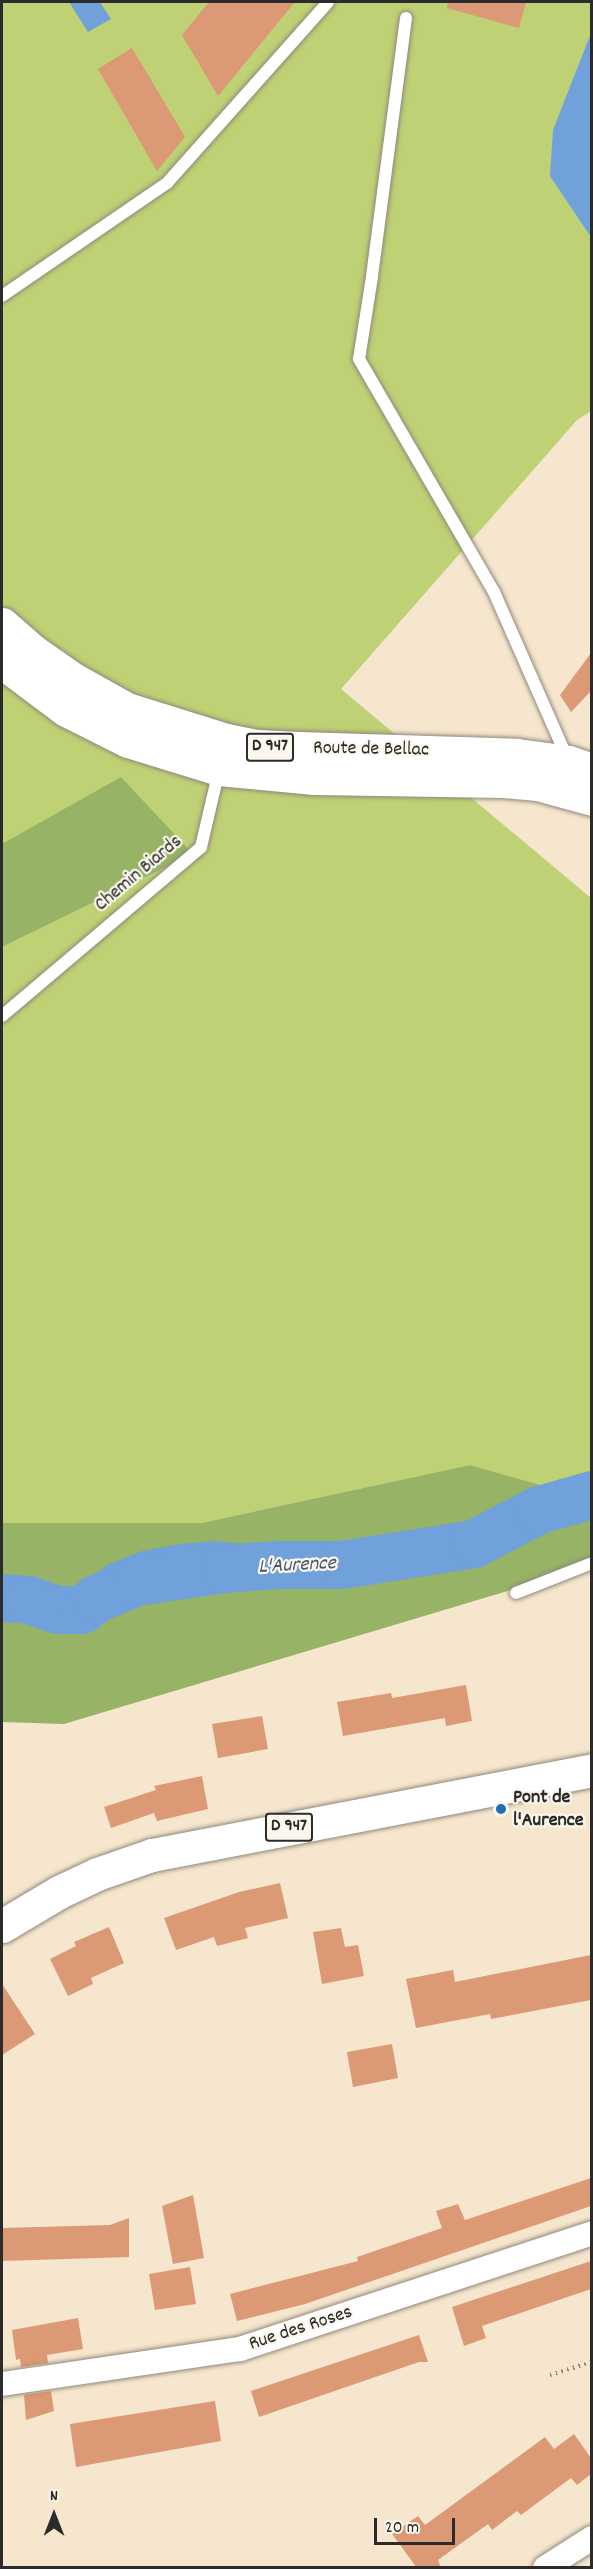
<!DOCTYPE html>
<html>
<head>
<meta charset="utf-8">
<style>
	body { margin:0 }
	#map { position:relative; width:593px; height:2569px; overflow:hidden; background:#f6e6ce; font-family:Dekko,sans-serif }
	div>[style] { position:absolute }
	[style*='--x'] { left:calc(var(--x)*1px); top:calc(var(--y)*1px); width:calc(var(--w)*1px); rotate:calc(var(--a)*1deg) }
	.green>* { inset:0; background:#bed174 }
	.forest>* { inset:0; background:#96b366 }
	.water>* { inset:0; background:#71a1db }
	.river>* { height:48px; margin:-24px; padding:0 24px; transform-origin:24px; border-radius:24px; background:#71a1db }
	.building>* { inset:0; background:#dc9975 }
	.path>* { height:4px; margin-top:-2px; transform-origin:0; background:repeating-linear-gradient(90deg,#90887c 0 1.5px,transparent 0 6px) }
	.roads { filter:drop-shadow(0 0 2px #90887c) drop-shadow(0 0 2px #90887c) }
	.service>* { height:12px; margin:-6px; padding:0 6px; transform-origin:6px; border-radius:6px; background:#fff }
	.minor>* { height:24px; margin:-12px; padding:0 12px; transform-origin:12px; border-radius:12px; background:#fff }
	.primary>* { height:33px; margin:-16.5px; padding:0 16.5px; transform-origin:16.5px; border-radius:16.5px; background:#fff }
	.dots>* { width:16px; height:16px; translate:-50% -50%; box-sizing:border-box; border:3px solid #fbf7ec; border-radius:50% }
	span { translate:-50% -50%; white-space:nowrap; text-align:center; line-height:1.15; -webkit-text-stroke:4.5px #fbf7ec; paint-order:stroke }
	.shield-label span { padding:2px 4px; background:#fbf7ec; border:2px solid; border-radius:4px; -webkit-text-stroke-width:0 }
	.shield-label { font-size:18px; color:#2b2b2b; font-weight:700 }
	.street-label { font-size:20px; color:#2b2b2b }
	.poi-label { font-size:20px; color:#2b2b2b; font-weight:700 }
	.left { translate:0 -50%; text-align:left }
	.water-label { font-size:21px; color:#475a71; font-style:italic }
	.frame { position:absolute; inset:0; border:3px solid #2b2b2b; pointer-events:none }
	.north { position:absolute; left:24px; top:2485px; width:60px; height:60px; -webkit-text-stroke:4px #fbf7ec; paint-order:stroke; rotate:0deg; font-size:16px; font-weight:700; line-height:24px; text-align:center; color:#2b2b2b }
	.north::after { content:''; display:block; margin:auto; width:21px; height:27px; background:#2b2b2b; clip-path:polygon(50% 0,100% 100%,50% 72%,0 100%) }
	.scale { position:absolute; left:374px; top:2518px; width:81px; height:27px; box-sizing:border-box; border:3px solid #2b2b2b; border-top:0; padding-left:8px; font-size:18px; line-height:21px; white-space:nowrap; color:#2b2b2b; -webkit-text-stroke:4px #fbf7ec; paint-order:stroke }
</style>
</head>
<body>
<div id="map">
	<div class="green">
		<i style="clip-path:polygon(2px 2px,591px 2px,591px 411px,577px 420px,341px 689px,591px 898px,591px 1499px,470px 1465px,201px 1523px,2px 1523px,2px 947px,193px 854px,2px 844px)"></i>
	</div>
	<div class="forest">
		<i style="clip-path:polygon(121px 777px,193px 854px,2px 947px,2px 844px)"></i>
		<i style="clip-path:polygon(470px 1465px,591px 1499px,591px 1566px,64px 1724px,2px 1722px,2px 1523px,201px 1523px)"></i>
	</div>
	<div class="water">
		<i style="clip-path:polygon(69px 2px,100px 2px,111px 19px,88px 32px)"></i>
		<i style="clip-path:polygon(591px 33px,591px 237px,550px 176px,553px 130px)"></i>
		<i style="clip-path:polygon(591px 1481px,591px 1495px,539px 1510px,474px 1544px,342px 1565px,278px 1565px,224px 1569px,137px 1582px,96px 1599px,82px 1610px,58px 1610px,29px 1600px,2px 1598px,2px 1589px,32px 1591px,67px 1598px,107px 1565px,142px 1551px,180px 1544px,215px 1541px,281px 1548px,305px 1544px,344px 1548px,346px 1545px,448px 1531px,492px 1516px,529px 1488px)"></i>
	</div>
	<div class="river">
		<i style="--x:2;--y:1598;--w:27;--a:4"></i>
		<i style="--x:29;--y:1600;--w:31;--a:19"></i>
		<i style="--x:58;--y:1610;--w:24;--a:0"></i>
		<i style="--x:82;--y:1610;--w:18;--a:-38"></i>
		<i style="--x:96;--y:1599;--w:44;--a:-22.5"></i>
		<i style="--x:137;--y:1582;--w:88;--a:-8.5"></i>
		<i style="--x:224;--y:1569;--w:54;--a:-4.2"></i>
		<i style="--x:278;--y:1565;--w:64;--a:0"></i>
		<i style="--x:342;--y:1565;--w:134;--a:-9"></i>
		<i style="--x:474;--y:1544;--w:73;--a:-27.6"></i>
		<i style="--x:539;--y:1510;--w:55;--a:-15.8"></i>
	</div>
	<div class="building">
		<i style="clip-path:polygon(209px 2px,295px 2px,218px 96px,182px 35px)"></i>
		<i style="clip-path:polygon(448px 2px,526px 2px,519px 28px,447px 8px)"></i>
		<i style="clip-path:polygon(132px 48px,185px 137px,157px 171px,98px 69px)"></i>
		<i style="clip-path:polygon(591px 653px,591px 691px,571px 712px,560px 695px)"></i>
		<i style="clip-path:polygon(466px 1685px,472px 1721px,446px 1726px,445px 1718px,343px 1736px,337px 1702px,391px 1693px,392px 1698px)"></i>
		<i style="clip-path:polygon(262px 1716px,268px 1749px,218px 1758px,212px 1724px)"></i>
		<i style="clip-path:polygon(202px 1776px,208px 1809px,157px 1821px,154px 1813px,111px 1828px,104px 1807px,156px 1790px,154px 1786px)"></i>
		<i style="clip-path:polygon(280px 1883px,288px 1918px,245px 1928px,248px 1938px,217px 1946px,214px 1937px,176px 1950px,164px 1918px,239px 1892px)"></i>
		<i style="clip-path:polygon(109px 1927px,124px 1963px,91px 1978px,93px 1984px,68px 1996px,50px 1959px,76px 1946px,74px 1942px)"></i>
		<i style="clip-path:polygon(341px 1928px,345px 1947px,358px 1945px,364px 1976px,322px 1984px,313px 1932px)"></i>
		<i style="clip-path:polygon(591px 1955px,591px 2000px,491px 2019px,490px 2014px,416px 2028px,406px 1979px,453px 1970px,455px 1982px)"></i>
		<i style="clip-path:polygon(2px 1984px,35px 2034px,2px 2055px)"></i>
		<i style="clip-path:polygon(392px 2044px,398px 2078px,353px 2087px,347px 2052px)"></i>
		<i style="clip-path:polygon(591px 2178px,591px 2206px,305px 2304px,237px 2321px,230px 2294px,358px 2261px,357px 2257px,442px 2228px,436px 2211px,458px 2204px,465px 2220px)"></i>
		<i style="clip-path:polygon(193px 2195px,204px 2258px,173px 2264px,162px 2206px)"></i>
		<i style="clip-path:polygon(129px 2218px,129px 2257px,2px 2261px,2px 2228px,110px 2225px)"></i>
		<i style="clip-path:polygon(591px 2261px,591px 2289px,482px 2326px,486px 2338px,464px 2346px,452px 2307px)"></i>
		<i style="clip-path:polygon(190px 2267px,196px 2304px,155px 2310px,149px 2274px)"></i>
		<i style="clip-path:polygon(78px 2318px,83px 2349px,47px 2355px,48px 2363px,21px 2367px,20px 2359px,16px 2360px,12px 2330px)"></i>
		<i style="clip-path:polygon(419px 2335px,428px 2362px,419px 2362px,259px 2417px,251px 2391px)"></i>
		<i style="clip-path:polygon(51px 2391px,54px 2411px,26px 2420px,24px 2395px)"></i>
		<i style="clip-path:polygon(215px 2401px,221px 2441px,76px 2467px,70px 2424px)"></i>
		<i style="clip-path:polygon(574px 2434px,591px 2458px,591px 2474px,577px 2485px,571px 2478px,521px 2515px,517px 2511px,492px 2530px,488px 2524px,438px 2560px,441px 2568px,417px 2568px,392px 2534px,418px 2516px,425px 2525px,545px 2437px,554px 2449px)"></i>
	</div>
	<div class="path">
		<i style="--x:550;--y:2375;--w:44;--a:-17.2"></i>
	</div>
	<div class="roads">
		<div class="service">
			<i style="--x:406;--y:18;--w:261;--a:97.5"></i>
			<i style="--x:372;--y:277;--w:83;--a:99"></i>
			<i style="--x:359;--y:359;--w:269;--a:59.9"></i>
			<i style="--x:494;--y:592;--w:184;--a:66.2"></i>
			<i style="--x:2;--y:296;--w:200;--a:-34.4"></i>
			<i style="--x:167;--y:183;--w:242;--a:-48.3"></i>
			<i style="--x:2;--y:1016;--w:261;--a:-40.3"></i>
			<i style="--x:201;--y:847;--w:79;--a:-76.8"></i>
			<i style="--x:516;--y:1593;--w:82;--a:-21.5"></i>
		</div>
		<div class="minor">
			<i style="--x:2;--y:2384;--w:241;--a:-8.4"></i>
			<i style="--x:240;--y:2349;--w:371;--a:-18.2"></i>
			<i style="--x:545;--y:2568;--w:56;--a:-32.6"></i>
		</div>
		<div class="primary">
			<i style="--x:2;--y:624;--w:41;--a:41.1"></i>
			<i style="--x:33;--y:651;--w:49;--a:35"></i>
			<i style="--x:73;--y:679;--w:62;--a:29.1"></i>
			<i style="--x:127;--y:709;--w:104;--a:17.4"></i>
			<i style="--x:226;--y:740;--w:32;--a:11"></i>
			<i style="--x:257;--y:746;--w:42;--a:2.7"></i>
			<i style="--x:299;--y:748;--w:218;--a:1.8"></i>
			<i style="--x:517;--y:755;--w:52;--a:7.7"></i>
			<i style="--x:569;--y:762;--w:24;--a:19"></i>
			<i style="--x:2;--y:662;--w:80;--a:36.9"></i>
			<i style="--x:66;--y:710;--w:69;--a:26.6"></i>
			<i style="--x:128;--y:741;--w:95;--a:17.1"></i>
			<i style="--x:219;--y:769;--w:96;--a:5.4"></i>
			<i style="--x:315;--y:778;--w:189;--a:0.9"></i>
			<i style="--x:504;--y:781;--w:34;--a:5"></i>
			<i style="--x:538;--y:784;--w:56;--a:15.5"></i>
			<i style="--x:2;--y:1926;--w:66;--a:-30.8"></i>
			<i style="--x:59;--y:1892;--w:42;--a:-25.3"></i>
			<i style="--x:97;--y:1874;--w:58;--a:-19.1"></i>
			<i style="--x:152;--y:1855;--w:448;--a:-10.9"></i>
		</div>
	</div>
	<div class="dots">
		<i style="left:501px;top:1809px;background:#1f6fb2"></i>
	</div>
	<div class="shield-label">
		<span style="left:270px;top:747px">D 947</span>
		<span style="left:289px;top:1827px">D 947</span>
	</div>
	<div class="street-label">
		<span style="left:371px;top:750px;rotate:1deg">Route de Bellac</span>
		<span style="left:139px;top:874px;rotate:-40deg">Chemin Biards</span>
		<span style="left:301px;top:2329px;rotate:-18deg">Rue des Roses</span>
	</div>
	<div class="poi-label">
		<span class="left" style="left:513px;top:1810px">Pont de<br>l'Aurence</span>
	</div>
	<div class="water-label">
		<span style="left:297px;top:1566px;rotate:-3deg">L'Aurence</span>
	</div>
	<div class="frame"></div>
	<div class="north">N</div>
	<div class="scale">20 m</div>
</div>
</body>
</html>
